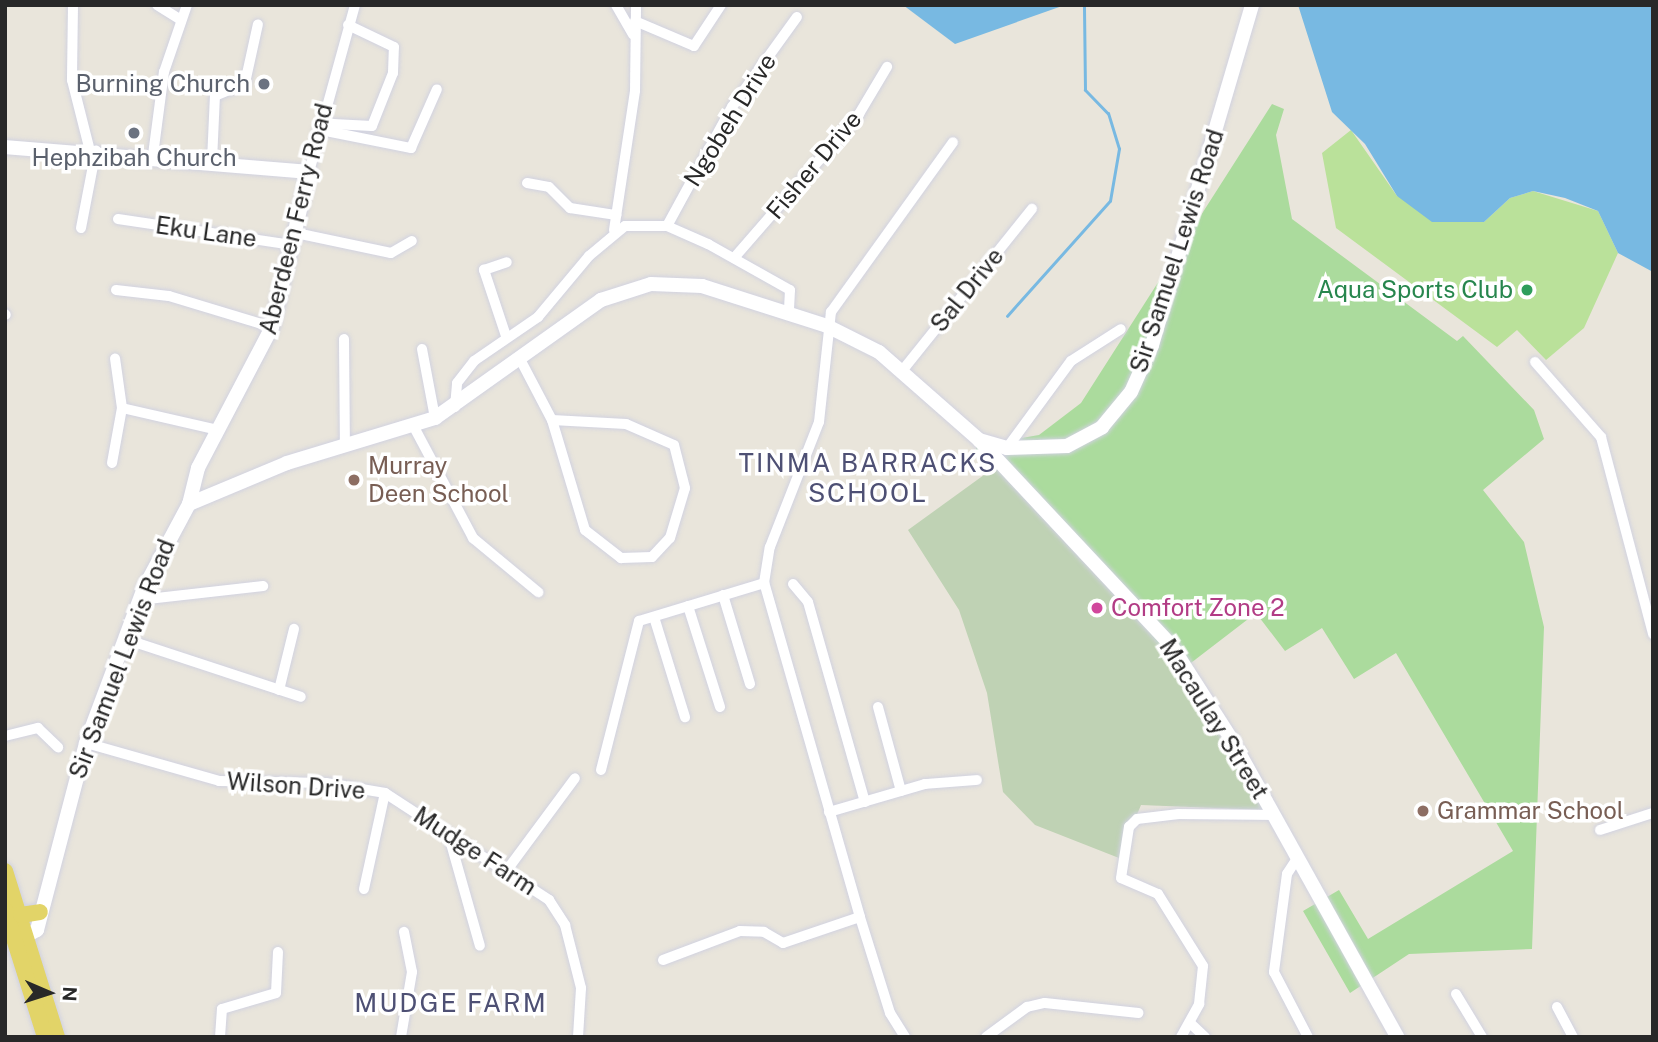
<!DOCTYPE html>
<html>
<head>
<meta charset="utf-8">
<style>
	body { margin:0 }
	#map { position:relative; width:1658px; height:1042px; overflow:hidden; background:#e9e5db; font-family:"Public Sans",sans-serif }
	div>[style] { position:absolute }
	[style*='--x'] { left:calc(var(--x)*1px); top:calc(var(--y)*1px); width:calc(var(--w)*1px); rotate:calc(var(--a)*1deg) }
	.green>* { inset:0; background:#abdb9d }
	.cemetery>* { inset:0; background:#bfd2b4 }
	.pitch>* { inset:0; background:#bae19a }
	.water>* { inset:0; background:#78b9e2 }
	.stream>* { height:2.5px; margin:-1.25px; padding:0 1.25px; transform-origin:1.25px; border-radius:1.25px; background:#78b9e2 }
	.roads { filter:drop-shadow(0 0 2px #d1d2e0) drop-shadow(0 0 2px #d1d2e0) }
	.street>* { height:10px; margin:-5px; padding:0 5px; transform-origin:5px; border-radius:5px; background:#fff }
	.secondary>* { height:14px; margin:-7px; padding:0 7px; transform-origin:7px; border-radius:7px; background:#fff }
	.primary>* { height:16px; margin:-8px; padding:0 8px; transform-origin:8px; border-radius:8px; background:#e2d468 }
	.dots>* { width:19px; height:19px; translate:-50% -50%; box-sizing:border-box; border:4px solid #fff; border-radius:50% }
	span { translate:-50% -50%; white-space:nowrap; text-align:center; line-height:1.15; -webkit-text-stroke:7px #fff; paint-order:stroke }
	.worship-label { font-size:24px; color:#5b616d }
	.right { translate:-100% -50%; text-align:right }
	.street-label { font-size:24px; color:#282828 }
	.leisure-label { font-size:24px; color:#27864d }
	.education-label { font-size:24px; color:#785e54 }
	.left { translate:0 -50%; text-align:left }
	.hotel-label { font-size:24px; color:#b23c85 }
	.neighbourhood-label { font-size:26px; color:#4e5074; letter-spacing:2px }
	.frame { position:absolute; inset:0; border:7px solid #282828; pointer-events:none }
	.north { position:absolute; left:14px; top:958px; width:70px; height:70px; -webkit-text-stroke:5px #fff; paint-order:stroke; rotate:93deg; font-size:19px; font-weight:700; line-height:28px; text-align:center; color:#282828 }
	.north::after { content:''; display:block; margin:auto; width:24px; height:32px; background:#282828; clip-path:polygon(50% 0,100% 100%,50% 72%,0 100%) }
</style>
</head>
<body>
<div id="map">
	<div class="green">
		<i style="clip-path:polygon(1272px 104px,1284px 109px,1276px 135px,1292px 219px,1457px 341px,1463px 336px,1534px 410px,1544px 439px,1483px 490px,1524px 542px,1544px 627px,1532px 949px,1409px 954px,1350px 993px,1303px 911px,1339px 890px,1368px 939px,1513px 851px,1396px 653px,1354px 679px,1322px 628px,1285px 651px,1256px 613px,1170px 679px,1010px 478px,976px 456px,976px 446px,1039px 435px,1081px 403px)"></i>
	</div>
	<div class="cemetery">
		<i style="clip-path:polygon(995px 467px,1104px 575px,1185px 678px,1265px 810px,1141px 805px,1119px 858px,1035px 825px,1003px 792px,987px 693px,959px 610px,908px 530px)"></i>
	</div>
	<div class="pitch">
		<i style="clip-path:polygon(1351px 130px,1397px 196px,1484px 222px,1510px 198px,1533px 191px,1598px 211px,1618px 253px,1584px 328px,1546px 360px,1517px 330px,1497px 347px,1336px 228px,1322px 153px)"></i>
	</div>
	<div class="water">
		<i style="clip-path:polygon(903px 5px,1065px 5px,955px 44px)"></i>
		<i style="clip-path:polygon(1298px 5px,1653px 5px,1653px 272px,1618px 253px,1598px 211px,1565px 198px,1533px 191px,1510px 198px,1484px 222px,1432px 222px,1397px 196px,1365px 144px,1332px 112px)"></i>
	</div>
	<div class="stream">
		<i style="--x:1007;--y:316;--w:154;--a:-48.2"></i>
		<i style="--x:1110;--y:201;--w:53;--a:-80.2"></i>
		<i style="--x:1119;--y:149;--w:37;--a:-107"></i>
		<i style="--x:1108;--y:114;--w:33;--a:-134"></i>
		<i style="--x:1085;--y:90;--w:85;--a:-90.7"></i>
	</div>
	<div class="roads">
		<div class="street">
			<i style="--x:73;--y:5;--w:75;--a:90.8"></i>
			<i style="--x:72;--y:80;--w:73;--a:75.8"></i>
			<i style="--x:157;--y:5;--w:26;--a:32"></i>
			<i style="--x:616;--y:5;--w:34;--a:60"></i>
			<i style="--x:635;--y:21;--w:64;--a:23"></i>
			<i style="--x:694;--y:46;--w:49;--a:-56.6"></i>
			<i style="--x:326;--y:131;--w:87;--a:11.3"></i>
			<i style="--x:411;--y:148;--w:64;--a:-66.2"></i>
			<i style="--x:318;--y:132;--w:17;--a:-28"></i>
			<i style="--x:333;--y:124;--w:39;--a:3"></i>
			<i style="--x:372;--y:126;--w:57;--a:-68.4"></i>
			<i style="--x:393;--y:73;--w:26;--a:-88"></i>
			<i style="--x:394;--y:47;--w:51;--a:-154.4"></i>
			<i style="--x:153;--y:155;--w:84;--a:-82.5"></i>
			<i style="--x:164;--y:72;--w:71;--a:-71.1"></i>
			<i style="--x:212;--y:161;--w:65;--a:-87.4"></i>
			<i style="--x:215;--y:96;--w:33;--a:-23"></i>
			<i style="--x:245;--y:83;--w:60;--a:-77.6"></i>
			<i style="--x:309;--y:172;--w:173;--a:-74.6"></i>
			<i style="--x:527;--y:183;--w:22;--a:10"></i>
			<i style="--x:549;--y:187;--w:30;--a:45"></i>
			<i style="--x:570;--y:208;--w:47;--a:8.7"></i>
			<i style="--x:118;--y:219;--w:177;--a:8.5"></i>
			<i style="--x:667;--y:226;--w:136;--a:-61.4"></i>
			<i style="--x:732;--y:107;--w:111;--a:-54.2"></i>
			<i style="--x:81;--y:228;--w:79;--a:-79.1"></i>
			<i style="--x:614;--y:230;--w:141;--a:-81.4"></i>
			<i style="--x:635;--y:91;--w:86;--a:-89.3"></i>
			<i style="--x:296;--y:233;--w:97;--a:11.9"></i>
			<i style="--x:391;--y:253;--w:24;--a:-30"></i>
			<i style="--x:734;--y:258;--w:191;--a:-49"></i>
			<i style="--x:859;--y:114;--w:55;--a:-59.2"></i>
			<i style="--x:116;--y:290;--w:53;--a:6.5"></i>
			<i style="--x:169;--y:296;--w:108;--a:16.8"></i>
			<i style="--x:5;--y:314;--w:1;--a:45"></i>
			<i style="--x:506;--y:336;--w:70;--a:-108.4"></i>
			<i style="--x:484;--y:270;--w:24;--a:-19"></i>
			<i style="--x:344;--y:339;--w:107;--a:89.5"></i>
			<i style="--x:422;--y:349;--w:70;--a:79.3"></i>
			<i style="--x:521;--y:361;--w:67;--a:62.3"></i>
			<i style="--x:552;--y:420;--w:115;--a:73.3"></i>
			<i style="--x:585;--y:530;--w:46;--a:37.9"></i>
			<i style="--x:621;--y:558;--w:31;--a:-2"></i>
			<i style="--x:652;--y:557;--w:26;--a:-47"></i>
			<i style="--x:670;--y:538;--w:52;--a:-73.3"></i>
			<i style="--x:685;--y:488;--w:44;--a:-104.3"></i>
			<i style="--x:674;--y:445;--w:52;--a:-156.4"></i>
			<i style="--x:626;--y:424;--w:74;--a:-176.9"></i>
			<i style="--x:1535;--y:362;--w:100;--a:48.7"></i>
			<i style="--x:1601;--y:437;--w:204;--a:75.2"></i>
			<i style="--x:902;--y:371;--w:208;--a:-51.3"></i>
			<i style="--x:455;--y:407;--w:24;--a:-85"></i>
			<i style="--x:457;--y:383;--w:28;--a:-52"></i>
			<i style="--x:474;--y:361;--w:78;--a:-34.5"></i>
			<i style="--x:538;--y:317;--w:80;--a:-50.1"></i>
			<i style="--x:589;--y:256;--w:47;--a:-39.8"></i>
			<i style="--x:625;--y:226;--w:42;--a:0"></i>
			<i style="--x:667;--y:226;--w:45;--a:23.7"></i>
			<i style="--x:708;--y:244;--w:94;--a:29.3"></i>
			<i style="--x:790;--y:290;--w:22;--a:93"></i>
			<i style="--x:122;--y:408;--w:98;--a:12.9"></i>
			<i style="--x:414;--y:427;--w:126;--a:62"></i>
			<i style="--x:473;--y:538;--w:85;--a:39.7"></i>
			<i style="--x:1007;--y:448;--w:108;--a:-53.7"></i>
			<i style="--x:1071;--y:361;--w:59;--a:-32.6"></i>
			<i style="--x:112;--y:463;--w:56;--a:-79.7"></i>
			<i style="--x:122;--y:408;--w:50;--a:-98"></i>
			<i style="--x:793;--y:584;--w:23;--a:50"></i>
			<i style="--x:808;--y:602;--w:208;--a:74.1"></i>
			<i style="--x:723;--y:595;--w:93;--a:73.1"></i>
			<i style="--x:139;--y:600;--w:125;--a:-6.4"></i>
			<i style="--x:688;--y:606;--w:106;--a:72.4"></i>
			<i style="--x:654;--y:617;--w:105;--a:72.8"></i>
			<i style="--x:125;--y:639;--w:185;--a:18.2"></i>
			<i style="--x:279;--y:690;--w:63;--a:-76.2"></i>
			<i style="--x:878;--y:707;--w:87;--a:74.7"></i>
			<i style="--x:5;--y:736;--w:34;--a:-14"></i>
			<i style="--x:38;--y:728;--w:28;--a:44"></i>
			<i style="--x:86;--y:743;--w:138;--a:15.9"></i>
			<i style="--x:219;--y:781;--w:107;--a:1.1"></i>
			<i style="--x:326;--y:783;--w:60;--a:9.6"></i>
			<i style="--x:385;--y:793;--w:196;--a:33.1"></i>
			<i style="--x:549;--y:900;--w:30;--a:57"></i>
			<i style="--x:565;--y:925;--w:65;--a:75.7"></i>
			<i style="--x:581;--y:988;--w:49;--a:93.5"></i>
			<i style="--x:601;--y:770;--w:154;--a:-75.7"></i>
			<i style="--x:639;--y:621;--w:131;--a:-16.9"></i>
			<i style="--x:829;--y:812;--w:100;--a:-16.3"></i>
			<i style="--x:925;--y:784;--w:52;--a:-4.4"></i>
			<i style="--x:1600;--y:830;--w:56;--a:-17.8"></i>
			<i style="--x:448;--y:833;--w:117;--a:74.2"></i>
			<i style="--x:1298;--y:857;--w:20;--a:123"></i>
			<i style="--x:1287;--y:874;--w:99;--a:97.6"></i>
			<i style="--x:1274;--y:972;--w:73;--a:62.4"></i>
			<i style="--x:507;--y:870;--w:114;--a:-53.5"></i>
			<i style="--x:364;--y:889;--w:98;--a:-77.7"></i>
			<i style="--x:663;--y:960;--w:82;--a:-20.6"></i>
			<i style="--x:740;--y:931;--w:24;--a:2"></i>
			<i style="--x:764;--y:932;--w:22;--a:30"></i>
			<i style="--x:783;--y:943;--w:81;--a:-18.7"></i>
			<i style="--x:1456;--y:994;--w:50;--a:58.8"></i>
			<i style="--x:1557;--y:1007;--w:34;--a:62"></i>
			<i style="--x:1190;--y:1023;--w:21;--a:43"></i>
			<i style="--x:220;--y:1037;--w:28;--a:-86"></i>
			<i style="--x:222;--y:1009;--w:56;--a:-16.5"></i>
			<i style="--x:276;--y:993;--w:41;--a:-87.2"></i>
			<i style="--x:401;--y:1037;--w:66;--a:-80.4"></i>
			<i style="--x:412;--y:972;--w:41;--a:-101.3"></i>
			<i style="--x:905;--y:1037;--w:28;--a:-122"></i>
			<i style="--x:890;--y:1013;--w:101;--a:-107.4"></i>
			<i style="--x:860;--y:917;--w:348;--a:-106"></i>
			<i style="--x:764;--y:583;--w:36;--a:-81"></i>
			<i style="--x:770;--y:547;--w:134;--a:-68.6"></i>
			<i style="--x:819;--y:422;--w:111;--a:-83.8"></i>
			<i style="--x:831;--y:312;--w:209;--a:-54.3"></i>
			<i style="--x:986;--y:1037;--w:51;--a:-36.2"></i>
			<i style="--x:1027;--y:1007;--w:18;--a:-13"></i>
			<i style="--x:1045;--y:1003;--w:94;--a:6.1"></i>
			<i style="--x:1181;--y:1037;--w:38;--a:-61"></i>
			<i style="--x:1199;--y:1004;--w:38;--a:-84"></i>
			<i style="--x:1203;--y:966;--w:85;--a:-122"></i>
			<i style="--x:1158;--y:894;--w:40;--a:-156.6"></i>
			<i style="--x:1121;--y:878;--w:52;--a:-81.1"></i>
			<i style="--x:1129;--y:827;--w:11;--a:-45"></i>
			<i style="--x:1137;--y:819;--w:42;--a:-6.8"></i>
			<i style="--x:1179;--y:814;--w:95;--a:0.6"></i>
		</div>
		<div class="secondary">
			<i style="--x:5;--y:147;--w:305;--a:4.7"></i>
			<i style="--x:309;--y:172;--w:159;--a:103.4"></i>
			<i style="--x:272;--y:327;--w:159;--a:117.7"></i>
			<i style="--x:198;--y:468;--w:37;--a:104"></i>
			<i style="--x:980;--y:441;--w:279;--a:46.9"></i>
			<i style="--x:1171;--y:645;--w:113;--a:57.3"></i>
			<i style="--x:1232;--y:740;--w:340;--a:60.9"></i>
			<i style="--x:17;--y:941;--w:23;--a:-29"></i>
			<i style="--x:37;--y:930;--w:193;--a:-75.3"></i>
			<i style="--x:86;--y:743;--w:165;--a:-69.5"></i>
			<i style="--x:144;--y:588;--w:95;--a:-61.8"></i>
			<i style="--x:189;--y:504;--w:106;--a:-22.7"></i>
			<i style="--x:287;--y:463;--w:155;--a:-16.9"></i>
			<i style="--x:435;--y:418;--w:204;--a:-35.4"></i>
			<i style="--x:601;--y:300;--w:52;--a:-17.7"></i>
			<i style="--x:651;--y:284;--w:51;--a:2.2"></i>
			<i style="--x:702;--y:286;--w:131;--a:17.7"></i>
			<i style="--x:827;--y:326;--w:58;--a:26.6"></i>
			<i style="--x:879;--y:352;--w:133;--a:41.3"></i>
			<i style="--x:979;--y:440;--w:29;--a:16"></i>
			<i style="--x:1007;--y:448;--w:60;--a:-1.9"></i>
			<i style="--x:1067;--y:446;--w:40;--a:-28"></i>
			<i style="--x:1102;--y:427;--w:45;--a:-50.4"></i>
			<i style="--x:1131;--y:392;--w:51;--a:-65.9"></i>
			<i style="--x:1152;--y:345;--w:354;--a:-73.6"></i>
		</div>
		<div class="primary">
			<i style="--x:5;--y:871;--w:174;--a:72.6"></i>
			<i style="--x:5;--y:910;--w:133;--a:72.5"></i>
			<i style="--x:21;--y:915;--w:19;--a:-9"></i>
		</div>
	</div>
	<div class="dots">
		<i style="left:264px;top:84px;background:#6b7280"></i>
		<i style="left:134px;top:133px;background:#6b7280"></i>
		<i style="left:1527px;top:290px;background:#2e9e5b"></i>
		<i style="left:354px;top:480px;background:#8d6e63"></i>
		<i style="left:1097px;top:608px;background:#d1479c"></i>
		<i style="left:1423px;top:811px;background:#8d6e63"></i>
	</div>
	<div class="worship-label">
		<span class="right" style="left:250px;top:84px">Burning Church</span>
		<span style="left:134px;top:158px">Hephzibah Church</span>
	</div>
	<div class="street-label">
		<span style="left:730px;top:120px;rotate:-58deg">Ngobeh Drive</span>
		<span style="left:814px;top:165px;rotate:-50deg">Fisher Drive</span>
		<span style="left:296px;top:219px;rotate:-76deg">Aberdeen Ferry Road</span>
		<span style="left:206px;top:232px;rotate:8deg">Eku Lane</span>
		<span style="left:1177px;top:251px;rotate:-72deg">Sir Samuel Lewis Road</span>
		<span style="left:967px;top:290px;rotate:-51deg">Sal Drive</span>
		<span style="left:122px;top:659px;rotate:-69deg">Sir Samuel Lewis Road</span>
		<span style="left:1214px;top:719px;rotate:58deg">Macaulay Street</span>
		<span style="left:296px;top:786px;rotate:4deg">Wilson Drive</span>
		<span style="left:475px;top:851px;rotate:33deg">Mudge Farm</span>
	</div>
	<div class="leisure-label">
		<span class="right" style="left:1513px;top:290px">Aqua Sports Club</span>
	</div>
	<div class="education-label">
		<span class="left" style="left:368px;top:480px">Murray<br>Deen School</span>
		<span class="left" style="left:1437px;top:811px">Grammar School</span>
	</div>
	<div class="hotel-label">
		<span class="left" style="left:1111px;top:608px">Comfort Zone 2</span>
	</div>
	<div class="neighbourhood-label">
		<span style="left:868px;top:478px">TINMA BARRACKS<br>SCHOOL</span>
		<span style="left:451px;top:1003px">MUDGE FARM</span>
	</div>
	<div class="frame"></div>
	<div class="north">N</div>
</div>
</body>
</html>
